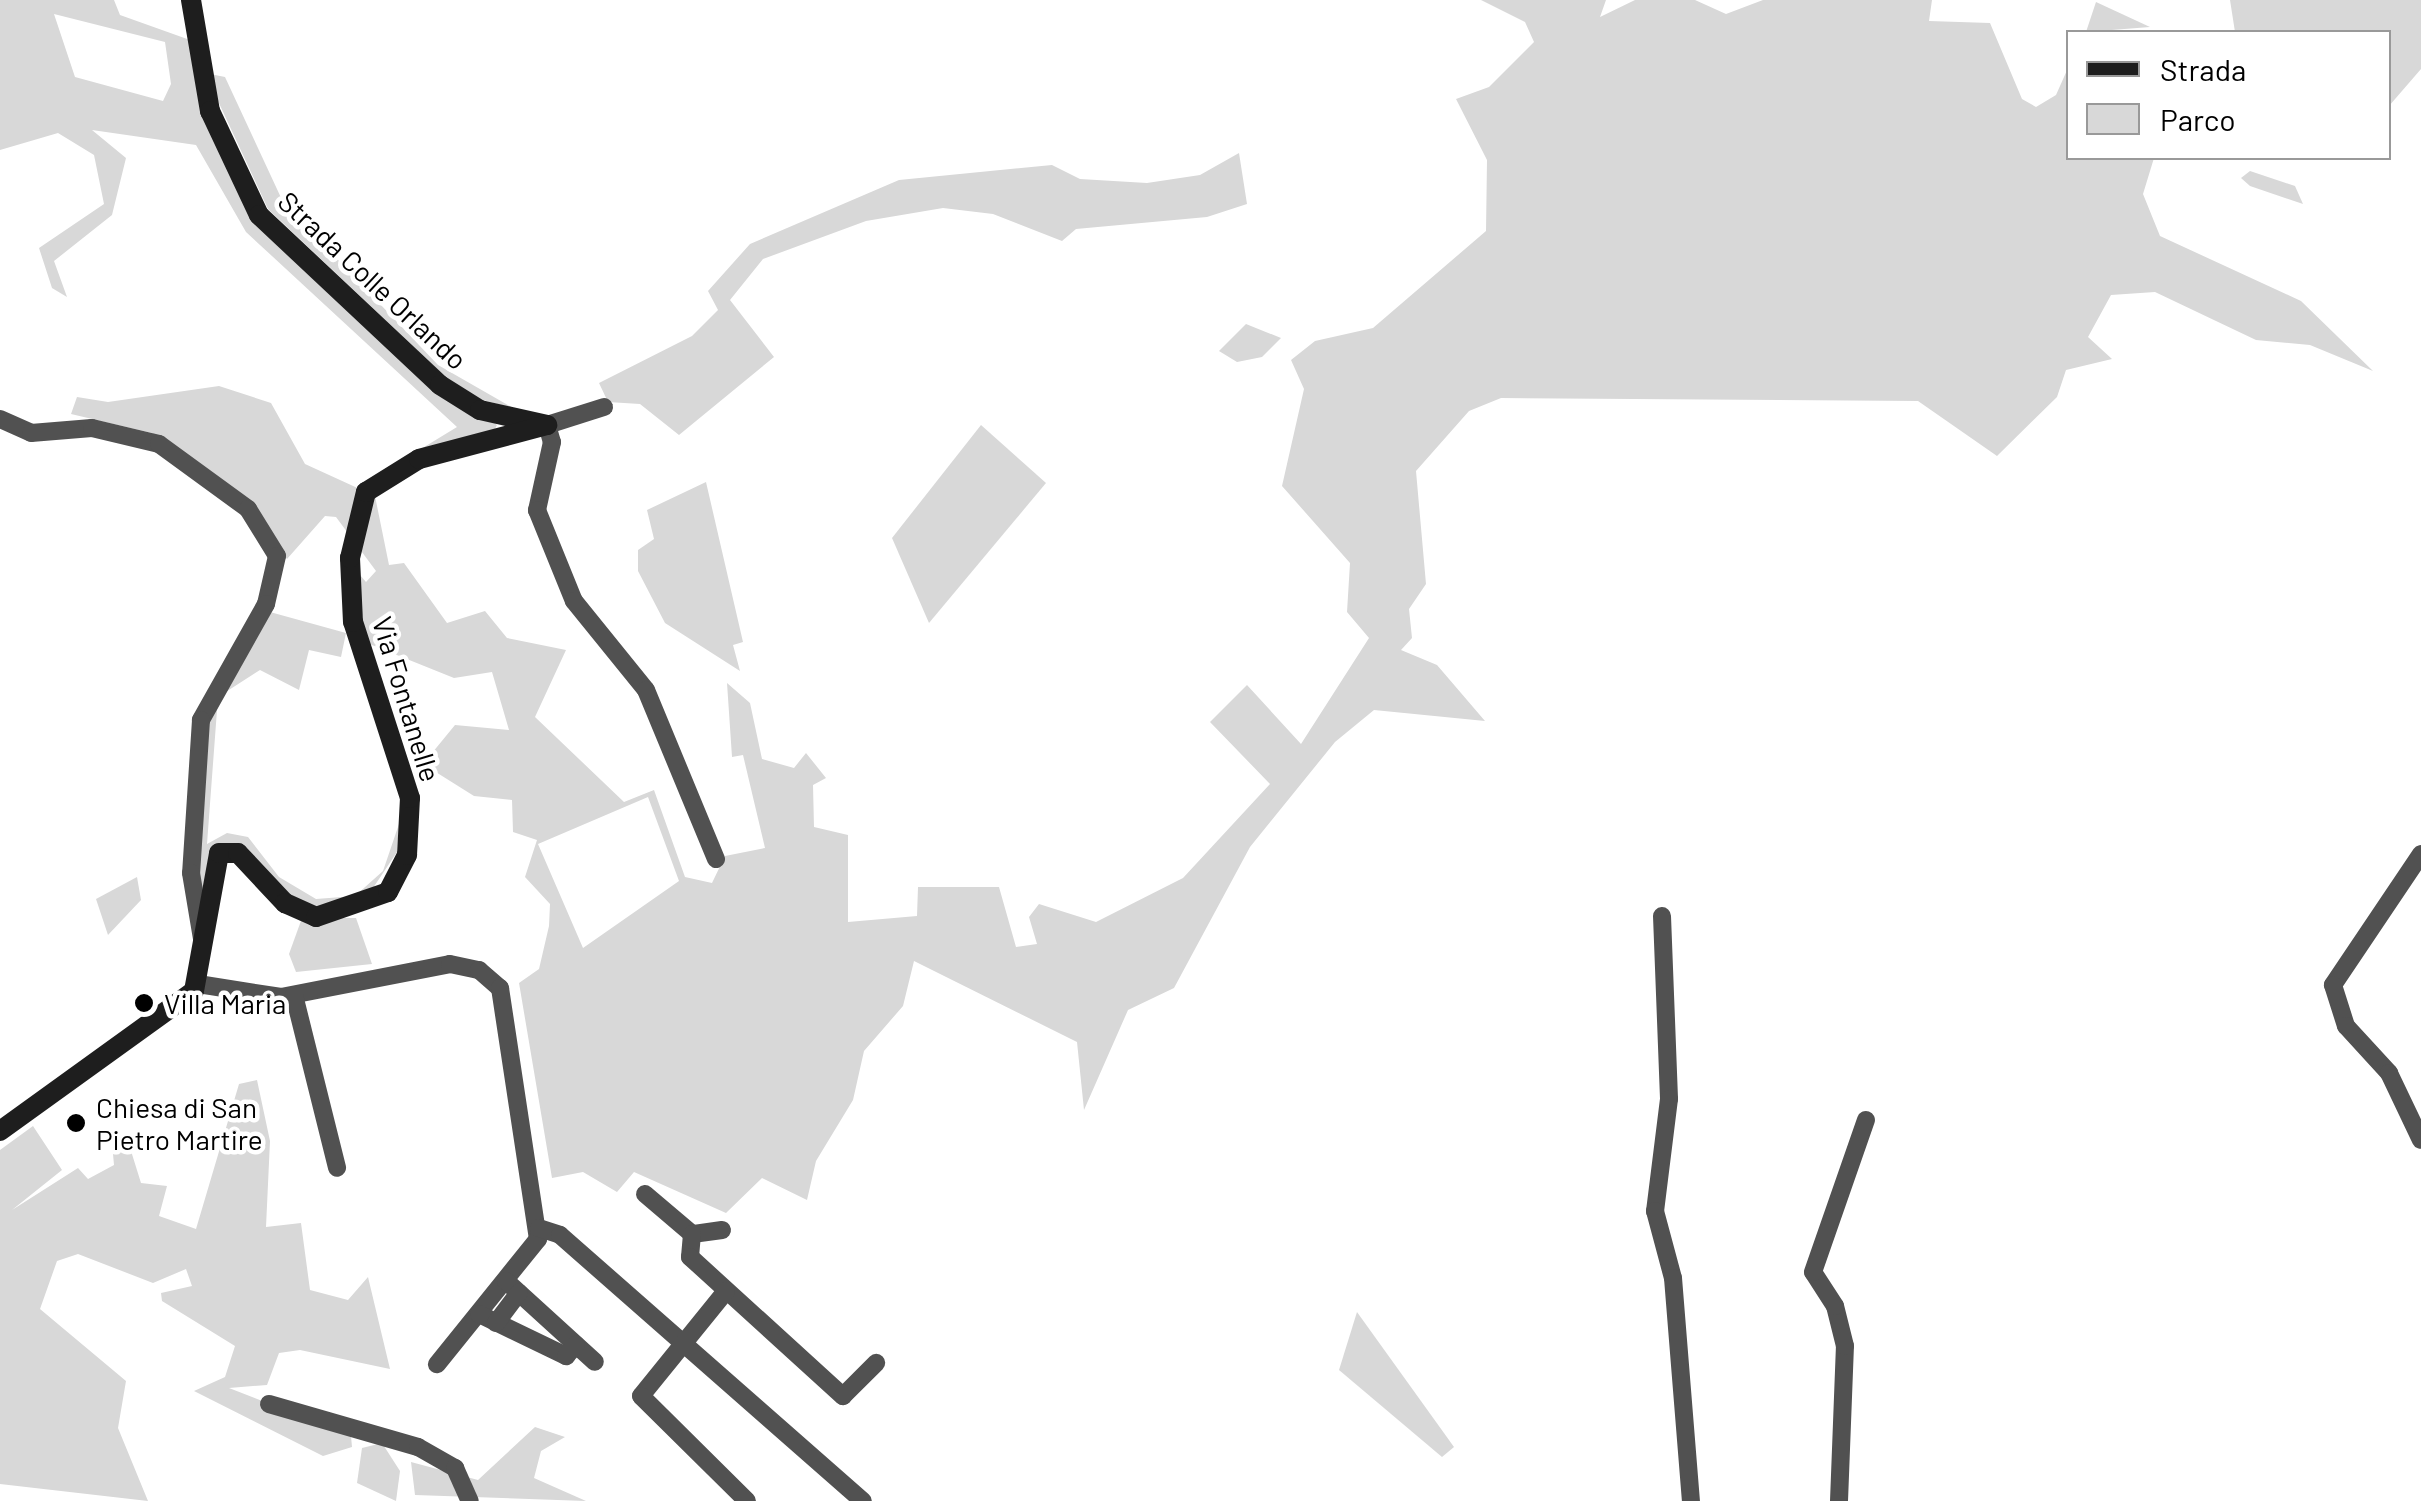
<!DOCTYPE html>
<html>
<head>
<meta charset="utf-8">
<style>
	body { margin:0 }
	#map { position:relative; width:2421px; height:1501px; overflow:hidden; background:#fff; font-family:Barlow,sans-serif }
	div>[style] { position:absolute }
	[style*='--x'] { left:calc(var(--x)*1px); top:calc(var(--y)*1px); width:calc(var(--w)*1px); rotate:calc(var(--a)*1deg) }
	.green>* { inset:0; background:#d8d8d8 }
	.street>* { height:18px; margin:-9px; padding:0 9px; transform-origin:9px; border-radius:9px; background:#515151 }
	.secondary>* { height:20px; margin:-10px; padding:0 10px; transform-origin:10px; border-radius:10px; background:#1e1e1e }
	.dots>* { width:28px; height:28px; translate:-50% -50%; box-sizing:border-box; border:5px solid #fff; border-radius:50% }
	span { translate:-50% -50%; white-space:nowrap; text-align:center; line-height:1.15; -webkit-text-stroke:9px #fff; paint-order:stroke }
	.street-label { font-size:28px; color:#000 }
	.poi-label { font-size:28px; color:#000 }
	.left { translate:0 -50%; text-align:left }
	.legend { position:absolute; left:2066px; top:30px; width:325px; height:130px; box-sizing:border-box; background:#fff; border:2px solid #999; margin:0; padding:12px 18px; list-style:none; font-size:30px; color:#000 }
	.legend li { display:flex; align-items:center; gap:20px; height:50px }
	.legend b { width:50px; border:2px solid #999 }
</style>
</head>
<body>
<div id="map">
	<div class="green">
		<i style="clip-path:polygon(evenodd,0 0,114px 0,120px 15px,190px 40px,243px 192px,497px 425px,493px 433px,393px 466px,457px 427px,246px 232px,196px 145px,92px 130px,126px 158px,112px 215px,54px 261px,67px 297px,52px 288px,39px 248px,104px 204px,94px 155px,58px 133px,0 150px,0 0,54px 14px,165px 42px,171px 84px,163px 101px,75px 77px,54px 14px)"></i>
		<i style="clip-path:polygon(evenodd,1481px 0,1606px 0,1600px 17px,1635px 0,1695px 0,1726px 14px,1763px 0,1932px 0,1929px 21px,1990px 23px,2022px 99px,2036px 107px,2056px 95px,2068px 68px,2068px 158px,2154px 158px,2143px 194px,2160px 236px,2301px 301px,2373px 371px,2310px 345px,2256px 340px,2155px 292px,2111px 295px,2088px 337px,2112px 359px,2066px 370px,2057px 397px,1997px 456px,1918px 401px,1501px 398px,1469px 411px,1416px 471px,1426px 584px,1409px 609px,1412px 638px,1401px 650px,1437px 665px,1485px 721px,1374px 710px,1335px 742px,1250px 847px,1174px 988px,1128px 1010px,1084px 1110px,1077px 1042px,914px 961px,903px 1006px,864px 1051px,853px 1100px,816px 1161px,807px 1200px,762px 1178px,726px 1213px,634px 1172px,617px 1192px,583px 1172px,552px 1178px,519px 983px,539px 969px,549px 926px,550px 904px,525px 877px,537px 840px,513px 832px,512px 800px,474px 796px,423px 764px,455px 725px,509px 730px,492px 672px,454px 678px,367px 643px,354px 568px,366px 582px,376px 571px,336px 517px,325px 516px,287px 559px,247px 501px,152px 433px,71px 414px,77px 397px,108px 402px,219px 386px,271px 403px,305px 464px,375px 496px,389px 565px,404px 563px,447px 623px,485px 611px,507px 638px,566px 650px,535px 717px,624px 802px,654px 790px,685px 877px,712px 883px,725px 856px,765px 848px,743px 755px,732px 757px,727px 683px,750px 703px,762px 759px,794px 768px,806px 753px,826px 778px,813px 785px,814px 827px,848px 835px,848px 922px,917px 916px,918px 887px,999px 887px,1016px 947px,1037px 944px,1029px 917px,1039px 904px,1096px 922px,1183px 878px,1270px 784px,1210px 722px,1247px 685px,1301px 744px,1369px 638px,1347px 612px,1350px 563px,1282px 486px,1304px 389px,1291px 360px,1315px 341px,1373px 328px,1486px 231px,1487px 160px,1456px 99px,1489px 87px,1534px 42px,1525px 22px,1481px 0,648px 797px,679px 881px,583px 948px,538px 844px,648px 797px)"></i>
		<i style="clip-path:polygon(2230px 0,2421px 0,2421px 69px,2389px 106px,2388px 32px,2235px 32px)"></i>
		<i style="clip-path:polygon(2096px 2px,2150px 27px,2086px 32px)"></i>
		<i style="clip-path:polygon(205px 73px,225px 77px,283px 202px,438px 365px,515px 409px,465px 395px,268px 209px)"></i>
		<i style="clip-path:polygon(1239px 153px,1247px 204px,1207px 217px,1076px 229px,1062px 241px,993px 214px,943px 208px,866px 221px,763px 259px,730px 300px,774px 357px,679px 435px,640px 404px,608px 402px,599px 383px,692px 336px,718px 310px,708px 291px,750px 244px,899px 180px,1052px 165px,1080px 179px,1147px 183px,1200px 175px)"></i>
		<i style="clip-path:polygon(2250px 171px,2295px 186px,2303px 204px,2250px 186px,2241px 178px)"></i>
		<i style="clip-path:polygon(1246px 324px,1281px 338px,1262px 357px,1237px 362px,1219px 351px)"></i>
		<i style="clip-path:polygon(981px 425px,1046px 483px,929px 623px,892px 538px)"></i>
		<i style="clip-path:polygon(706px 482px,743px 642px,733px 645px,740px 671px,665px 623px,638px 571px,638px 550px,654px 539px,647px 510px)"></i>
		<i style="clip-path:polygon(270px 612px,346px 633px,341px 657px,309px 650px,299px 690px,260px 670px,218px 697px,207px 844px,227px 833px,248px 837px,279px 877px,316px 899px,355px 896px,383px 871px,399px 824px,397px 852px,369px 894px,324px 910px,286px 898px,244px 851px,210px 848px,199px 919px,196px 768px,205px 720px,214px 693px)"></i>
		<i style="clip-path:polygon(137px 877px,141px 900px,108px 935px,96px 899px)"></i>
		<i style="clip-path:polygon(302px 918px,356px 918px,372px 964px,296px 972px,289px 954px)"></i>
		<i style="clip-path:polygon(257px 1080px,270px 1141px,266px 1227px,301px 1223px,310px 1290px,348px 1300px,368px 1277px,390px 1369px,300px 1350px,279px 1353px,267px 1385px,229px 1388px,351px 1436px,352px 1447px,323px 1456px,194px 1391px,225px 1377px,235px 1346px,162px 1301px,161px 1293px,192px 1286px,186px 1269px,153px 1283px,78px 1254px,57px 1261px,40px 1309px,126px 1381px,118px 1428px,148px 1501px,0 1484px,0 1150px,33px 1126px,62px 1170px,12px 1210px,78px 1168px,88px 1179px,114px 1165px,112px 1143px,127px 1138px,141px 1183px,167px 1186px,159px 1216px,196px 1229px,239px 1084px)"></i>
		<i style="clip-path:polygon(1357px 1312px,1454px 1447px,1442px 1457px,1339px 1370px)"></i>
		<i style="clip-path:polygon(535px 1427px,565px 1437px,541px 1451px,534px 1478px,586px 1501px,415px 1495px,411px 1462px,478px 1480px)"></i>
		<i style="clip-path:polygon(382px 1443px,400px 1471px,396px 1501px,357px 1483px,362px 1448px)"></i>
	</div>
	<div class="street">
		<i style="--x:604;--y:407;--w:60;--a:162.5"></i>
		<i style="--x:547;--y:425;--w:18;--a:74"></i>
		<i style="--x:552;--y:442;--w:70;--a:102.4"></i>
		<i style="--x:537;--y:510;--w:98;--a:67.9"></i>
		<i style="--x:574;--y:601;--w:114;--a:51"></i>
		<i style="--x:646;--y:690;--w:183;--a:67.5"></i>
		<i style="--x:0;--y:419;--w:34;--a:24"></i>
		<i style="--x:31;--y:433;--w:61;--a:-4.7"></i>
		<i style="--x:92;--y:428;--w:69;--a:13.4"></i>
		<i style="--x:159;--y:444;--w:110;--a:36.1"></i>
		<i style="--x:248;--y:509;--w:55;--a:58.3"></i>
		<i style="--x:277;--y:556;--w:49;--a:102.9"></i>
		<i style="--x:266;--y:604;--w:133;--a:119.3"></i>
		<i style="--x:201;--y:720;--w:153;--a:93.7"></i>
		<i style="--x:191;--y:873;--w:73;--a:80.5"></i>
		<i style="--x:2421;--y:854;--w:158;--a:123.9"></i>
		<i style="--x:2333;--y:985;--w:43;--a:72.4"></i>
		<i style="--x:2346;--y:1026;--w:64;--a:47.5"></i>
		<i style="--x:2389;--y:1073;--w:74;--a:64.5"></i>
		<i style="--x:1662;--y:916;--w:183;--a:87.8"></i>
		<i style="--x:1669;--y:1099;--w:113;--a:97.1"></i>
		<i style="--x:1655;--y:1211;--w:69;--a:75"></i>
		<i style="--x:1673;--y:1278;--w:224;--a:85.4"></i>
		<i style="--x:198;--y:984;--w:84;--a:8.9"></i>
		<i style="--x:281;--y:997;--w:172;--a:-11"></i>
		<i style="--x:450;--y:964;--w:30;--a:12"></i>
		<i style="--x:479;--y:970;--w:28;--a:41"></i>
		<i style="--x:500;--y:988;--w:254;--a:81.4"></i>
		<i style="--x:538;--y:1239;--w:161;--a:128.9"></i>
		<i style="--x:294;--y:995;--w:178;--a:76"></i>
		<i style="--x:645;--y:1194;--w:62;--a:40.4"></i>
		<i style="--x:539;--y:1228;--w:22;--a:18"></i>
		<i style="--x:560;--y:1235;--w:403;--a:41.3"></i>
		<i style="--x:722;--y:1230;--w:30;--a:172"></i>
		<i style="--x:692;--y:1234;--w:23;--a:95"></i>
		<i style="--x:690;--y:1257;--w:207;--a:42.3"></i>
		<i style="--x:843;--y:1396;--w:47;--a:-45"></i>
		<i style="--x:506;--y:1281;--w:120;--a:42.3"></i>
		<i style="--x:726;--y:1291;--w:135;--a:129"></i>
		<i style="--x:641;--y:1396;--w:149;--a:44.7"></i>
		<i style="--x:479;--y:1314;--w:97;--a:25.8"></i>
		<i style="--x:566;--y:1356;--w:15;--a:-48"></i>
		<i style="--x:496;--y:1323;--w:38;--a:-53"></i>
		<i style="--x:269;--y:1404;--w:155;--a:16.1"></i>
		<i style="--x:418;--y:1447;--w:43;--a:29.6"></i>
		<i style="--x:455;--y:1468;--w:36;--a:66"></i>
		<i style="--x:1839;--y:1501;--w:155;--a:-87.8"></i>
		<i style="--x:1845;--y:1346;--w:41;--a:-104"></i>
		<i style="--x:1835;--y:1306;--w:40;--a:-122.9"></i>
		<i style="--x:1813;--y:1272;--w:161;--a:-70.8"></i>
	</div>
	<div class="secondary">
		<i style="--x:191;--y:0;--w:113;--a:80.3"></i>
		<i style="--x:210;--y:111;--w:115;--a:64.8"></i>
		<i style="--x:259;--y:215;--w:248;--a:43.2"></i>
		<i style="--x:440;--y:385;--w:47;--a:32"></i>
		<i style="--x:480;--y:410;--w:69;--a:12.6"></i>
		<i style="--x:0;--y:1131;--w:239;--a:-35.8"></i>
		<i style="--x:194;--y:991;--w:140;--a:-79.7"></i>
		<i style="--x:219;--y:853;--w:19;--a:0"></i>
		<i style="--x:238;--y:853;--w:69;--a:46.8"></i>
		<i style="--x:285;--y:903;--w:34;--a:24"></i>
		<i style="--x:316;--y:917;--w:76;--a:-19.1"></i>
		<i style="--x:388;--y:892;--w:42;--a:-62.8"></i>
		<i style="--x:407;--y:855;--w:57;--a:-87"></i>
		<i style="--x:410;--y:798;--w:185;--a:-107.9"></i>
		<i style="--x:353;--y:622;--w:64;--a:-92.7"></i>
		<i style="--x:350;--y:558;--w:68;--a:-76.4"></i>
		<i style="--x:366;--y:492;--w:62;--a:-31.9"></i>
		<i style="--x:419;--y:459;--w:132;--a:-14.9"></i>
	</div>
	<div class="dots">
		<i style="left:144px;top:1003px;background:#000"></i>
		<i style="left:76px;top:1123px;background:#000"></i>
	</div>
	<div class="street-label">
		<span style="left:373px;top:280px;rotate:43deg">Strada Colle Orlando</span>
		<span style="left:407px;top:699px;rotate:73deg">Via Fontanelle</span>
	</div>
	<div class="poi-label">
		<span class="left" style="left:164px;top:1003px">Villa Maria</span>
		<span class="left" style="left:96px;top:1123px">Chiesa di San<br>Pietro Martire</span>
	</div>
	<ul class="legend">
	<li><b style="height:12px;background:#1e1e1e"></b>Strada</li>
	<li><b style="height:28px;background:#d8d8d8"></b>Parco</li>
	</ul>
</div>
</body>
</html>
